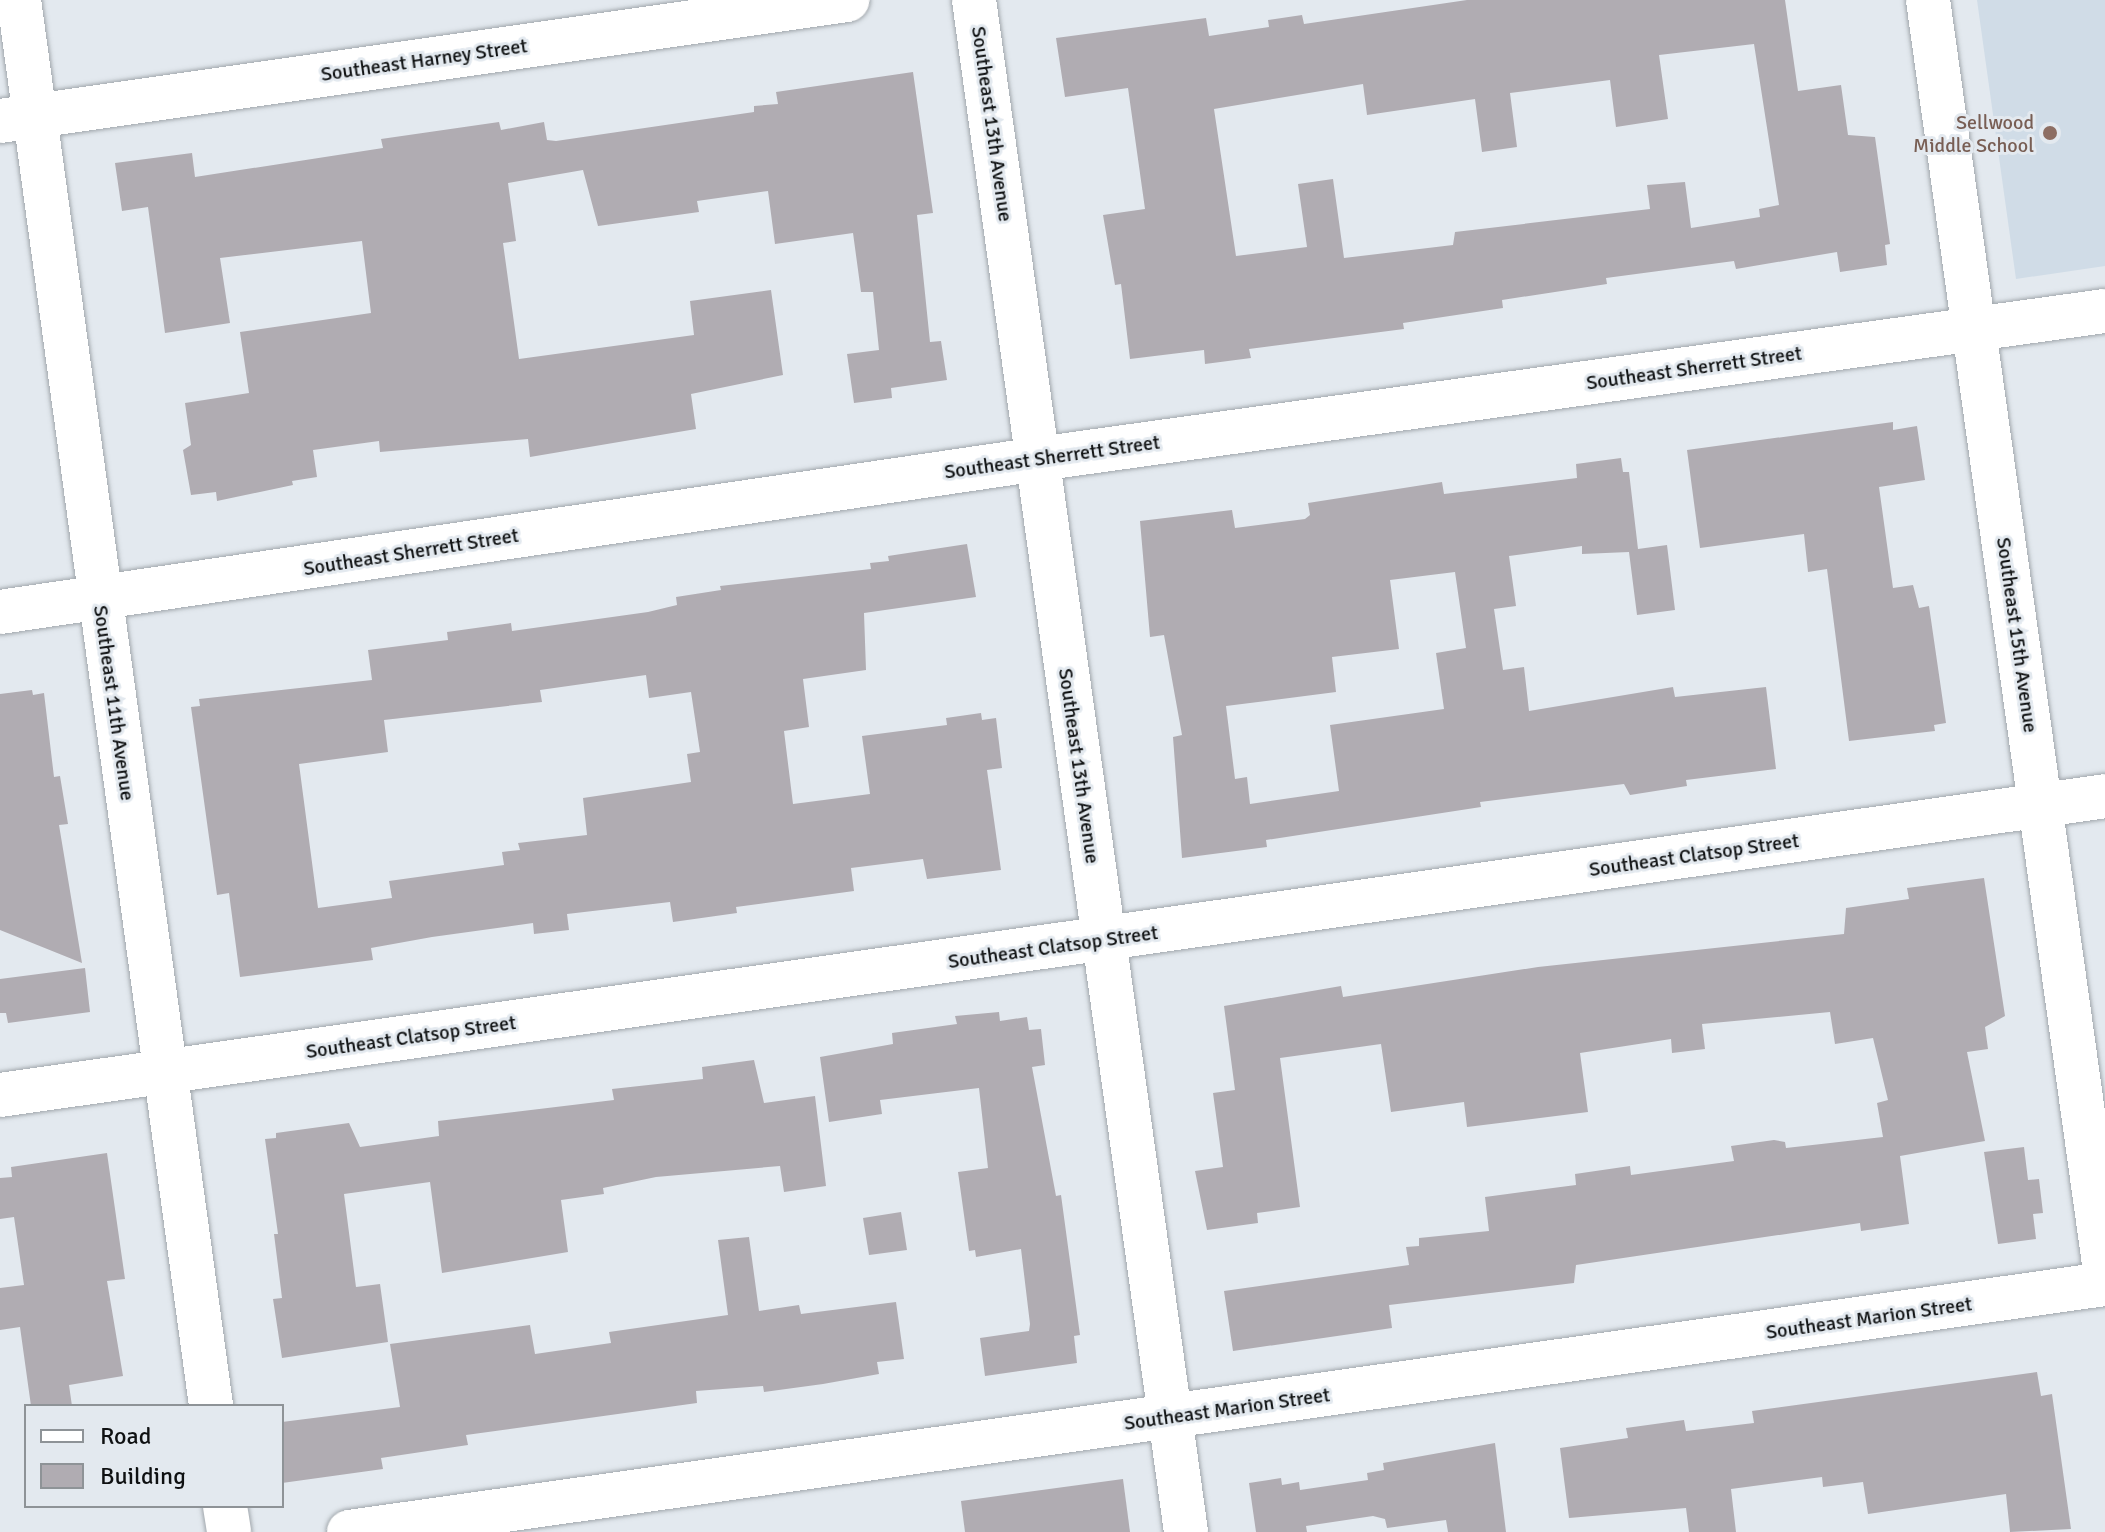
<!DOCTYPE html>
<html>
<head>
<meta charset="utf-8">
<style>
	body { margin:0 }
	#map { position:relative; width:2105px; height:1532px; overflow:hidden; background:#e3e9ef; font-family:Signika,sans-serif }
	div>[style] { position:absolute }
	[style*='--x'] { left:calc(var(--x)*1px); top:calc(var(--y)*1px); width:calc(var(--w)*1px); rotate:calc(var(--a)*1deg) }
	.built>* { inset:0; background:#d0dce7 }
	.building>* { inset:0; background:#b0acb2 }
	.roads { filter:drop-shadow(0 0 2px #a1a7ac) drop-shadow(0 0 2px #a1a7ac) }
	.minor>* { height:44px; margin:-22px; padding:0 22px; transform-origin:22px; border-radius:22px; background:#fff }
	.dots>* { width:22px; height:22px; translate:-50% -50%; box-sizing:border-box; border:4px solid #e3e9ef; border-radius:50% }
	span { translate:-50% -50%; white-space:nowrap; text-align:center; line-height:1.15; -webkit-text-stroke:6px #e3e9ef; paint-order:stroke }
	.street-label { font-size:20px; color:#0f1112 }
	.education-label { font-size:20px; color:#785e54 }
	.right { translate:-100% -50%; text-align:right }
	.legend { position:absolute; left:24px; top:1404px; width:260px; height:104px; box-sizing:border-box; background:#e3e9ef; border:2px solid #8e9397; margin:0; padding:10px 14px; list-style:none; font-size:24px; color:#0f1112 }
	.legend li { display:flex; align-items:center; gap:16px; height:40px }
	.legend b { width:40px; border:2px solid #8e9397 }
</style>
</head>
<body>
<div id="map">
	<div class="built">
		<i style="clip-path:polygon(1977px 0,2105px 0,2105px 266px,2016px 279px)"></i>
	</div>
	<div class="building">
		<i style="clip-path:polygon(evenodd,1467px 0,1785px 0,1798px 91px,1841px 85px,1848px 135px,1875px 137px,1890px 244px,1885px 245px,1887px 265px,1840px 272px,1837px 252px,1736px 269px,1734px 261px,1606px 278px,1607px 284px,1502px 300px,1503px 308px,1403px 323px,1404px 329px,1249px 349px,1251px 358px,1205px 364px,1204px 350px,1130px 359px,1121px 284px,1115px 285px,1103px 215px,1145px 209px,1128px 88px,1065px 97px,1056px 38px,1206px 18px,1209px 36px,1269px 27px,1268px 20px,1302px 15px,1304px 24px,1467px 0,1754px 44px,1779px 205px,1759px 209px,1760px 217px,1691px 228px,1685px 182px,1647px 185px,1650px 209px,1455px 232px,1453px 245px,1344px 258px,1333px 179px,1298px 184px,1307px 247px,1236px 256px,1214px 109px,1363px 84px,1367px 115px,1475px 99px,1482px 152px,1517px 147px,1510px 93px,1610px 80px,1616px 127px,1668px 119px,1659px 55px,1754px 44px)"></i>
		<i style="clip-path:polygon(913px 72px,933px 213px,917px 215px,930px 342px,941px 341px,947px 380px,891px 388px,892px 398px,854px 403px,847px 354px,879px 350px,873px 292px,861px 292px,853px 233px,775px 244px,768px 191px,697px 201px,699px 212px,598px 226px,583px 170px,508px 183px,516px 241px,503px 243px,519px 359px,694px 335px,690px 301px,771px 290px,783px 375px,691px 394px,696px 429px,530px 457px,528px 439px,380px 452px,379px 441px,313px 450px,317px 477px,292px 481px,293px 485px,217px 501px,216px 492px,191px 495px,183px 450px,191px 445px,185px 403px,249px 393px,240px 332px,371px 313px,362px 241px,220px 258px,230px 323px,165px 333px,148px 207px,122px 211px,115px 163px,192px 153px,195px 177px,383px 148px,381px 139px,499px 122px,501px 130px,544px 122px,547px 140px,556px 141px,754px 112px,754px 106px,778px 104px,776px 92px)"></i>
		<i style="clip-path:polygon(1893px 422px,1893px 430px,1917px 426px,1925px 480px,1879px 487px,1893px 588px,1913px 585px,1919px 608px,1929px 606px,1946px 723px,1934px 725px,1935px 731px,1849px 741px,1827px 569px,1808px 572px,1804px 534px,1700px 548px,1687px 450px)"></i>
		<i style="clip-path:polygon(evenodd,1621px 458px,1623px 472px,1629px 472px,1638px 549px,1667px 545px,1675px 610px,1637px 615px,1629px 552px,1582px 554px,1582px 546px,1509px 556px,1516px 606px,1494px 609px,1503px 670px,1524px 667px,1529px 711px,1673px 687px,1675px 697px,1766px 687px,1776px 769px,1686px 780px,1687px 786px,1630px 795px,1624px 784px,1480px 802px,1481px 807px,1266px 840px,1267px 847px,1182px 858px,1173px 737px,1182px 735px,1164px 635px,1150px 637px,1140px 521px,1232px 510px,1235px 528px,1305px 519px,1310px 515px,1308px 503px,1442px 482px,1444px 494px,1577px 478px,1576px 464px,1621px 458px,1455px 572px,1466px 648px,1436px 653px,1444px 709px,1330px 725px,1339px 791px,1250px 804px,1247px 777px,1235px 779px,1226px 706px,1336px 692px,1332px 657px,1399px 649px,1390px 580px,1455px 572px)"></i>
		<i style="clip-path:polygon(evenodd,967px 544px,976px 597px,864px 613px,866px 670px,803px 679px,809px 727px,784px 731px,793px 804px,870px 794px,862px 736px,947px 725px,946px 718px,981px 713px,982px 720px,996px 718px,1002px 768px,987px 770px,1001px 870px,927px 879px,923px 859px,851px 868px,854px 891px,736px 907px,737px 913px,673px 922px,670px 902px,567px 914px,569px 930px,534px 934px,533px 923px,432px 937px,371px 948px,373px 960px,240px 977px,229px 893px,217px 895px,191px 707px,200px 706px,199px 699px,372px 680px,368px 650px,448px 640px,447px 632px,511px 623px,512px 631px,648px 612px,677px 605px,676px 597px,721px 590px,720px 586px,871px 569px,870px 563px,889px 561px,888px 556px,967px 544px,646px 675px,649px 698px,691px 692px,700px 752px,687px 754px,691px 782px,583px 798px,587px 835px,518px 843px,520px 850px,502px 852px,504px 865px,389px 881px,392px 898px,318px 908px,299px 764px,388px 752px,384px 720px,542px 702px,540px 690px,646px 675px)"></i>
		<i style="clip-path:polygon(32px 690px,33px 695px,44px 693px,54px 777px,60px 776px,68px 824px,59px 825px,82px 963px,0 930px,0 694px)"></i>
		<i style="clip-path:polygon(1984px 878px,2005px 1016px,1985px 1027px,1988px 1049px,1967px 1052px,1985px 1141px,1900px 1156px,1909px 1224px,1861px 1231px,1860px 1223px,1576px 1265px,1574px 1283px,1389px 1305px,1392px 1328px,1233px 1351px,1224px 1291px,1409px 1265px,1406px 1247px,1419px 1246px,1419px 1238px,1489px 1231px,1485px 1197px,1576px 1185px,1575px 1174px,1630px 1166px,1631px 1175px,1734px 1161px,1731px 1146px,1774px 1140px,1785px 1142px,1786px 1148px,1883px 1137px,1877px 1103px,1888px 1100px,1873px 1038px,1835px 1044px,1830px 1012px,1702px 1024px,1705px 1049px,1672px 1053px,1671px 1039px,1580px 1053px,1588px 1112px,1467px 1127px,1464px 1102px,1391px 1112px,1381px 1044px,1280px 1058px,1300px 1207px,1257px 1213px,1258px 1223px,1207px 1230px,1195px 1171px,1223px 1167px,1213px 1093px,1235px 1090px,1224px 1006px,1341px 986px,1343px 997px,1538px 967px,1844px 934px,1846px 908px,1909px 899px,1907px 888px)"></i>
		<i style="clip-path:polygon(85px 968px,90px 1012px,8px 1023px,6px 1013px,0 1013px,0 979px)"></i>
		<i style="clip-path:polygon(999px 1012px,1000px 1021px,1027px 1017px,1029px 1030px,1041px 1029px,1045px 1065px,1032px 1067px,1056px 1196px,1061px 1195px,1080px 1335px,1074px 1336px,1077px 1363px,985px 1376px,980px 1338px,1029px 1331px,1030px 1324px,1021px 1249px,976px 1257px,975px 1250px,969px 1251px,958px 1172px,988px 1168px,979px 1088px,880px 1100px,882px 1114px,829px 1122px,820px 1057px,893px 1044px,892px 1033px,957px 1024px,955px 1016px)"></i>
		<i style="clip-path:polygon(754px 1060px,764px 1103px,815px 1096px,826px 1186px,784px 1192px,780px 1166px,656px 1177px,603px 1188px,604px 1194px,561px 1200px,568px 1252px,442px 1273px,430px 1182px,344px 1194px,356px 1287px,380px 1284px,388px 1342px,282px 1358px,273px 1299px,282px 1298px,274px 1234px,278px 1234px,265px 1139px,276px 1138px,276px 1133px,349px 1123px,360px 1147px,439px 1136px,438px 1121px,614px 1100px,612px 1089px,703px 1079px,702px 1067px)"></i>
		<i style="clip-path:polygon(2024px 1147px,2028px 1180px,2039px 1179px,2043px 1213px,2033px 1214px,2036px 1239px,1998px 1244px,1984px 1152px)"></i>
		<i style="clip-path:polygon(107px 1153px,125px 1279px,107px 1281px,123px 1376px,69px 1385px,72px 1406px,31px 1406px,20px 1327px,0 1330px,0 1288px,24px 1285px,14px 1217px,0 1219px,0 1178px,12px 1177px,11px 1167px)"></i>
		<i style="clip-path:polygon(901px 1212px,907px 1250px,869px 1255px,863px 1218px)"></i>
		<i style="clip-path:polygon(749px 1237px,759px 1311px,799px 1305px,801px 1314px,896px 1302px,904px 1359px,877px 1362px,879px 1374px,823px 1384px,764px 1392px,763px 1386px,696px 1391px,697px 1403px,466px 1435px,468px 1445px,381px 1458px,383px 1469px,282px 1483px,282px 1422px,400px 1407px,390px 1344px,530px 1325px,535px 1354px,611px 1343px,609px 1332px,728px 1315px,718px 1240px)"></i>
		<i style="clip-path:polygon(2037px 1372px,2041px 1396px,2052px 1394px,2071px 1529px,2010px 1532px,2006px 1494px,1868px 1514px,1863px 1482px,1823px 1487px,1822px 1477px,1731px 1489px,1736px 1532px,1689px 1532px,1686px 1508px,1569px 1518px,1560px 1448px,1628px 1438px,1626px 1428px,1684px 1420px,1686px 1431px,1754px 1423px,1752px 1411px)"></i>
		<i style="clip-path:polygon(1495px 1443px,1506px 1532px,1448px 1532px,1446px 1520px,1387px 1528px,1385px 1519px,1373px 1516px,1306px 1526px,1307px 1532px,1256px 1532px,1249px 1483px,1281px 1478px,1282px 1485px,1299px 1482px,1300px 1490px,1368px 1480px,1367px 1473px,1384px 1470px,1383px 1463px)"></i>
		<i style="clip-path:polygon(1123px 1479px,1130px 1532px,965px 1532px,961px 1501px)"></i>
	</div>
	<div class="roads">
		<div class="minor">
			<i style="--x:19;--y:0;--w:1419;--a:82.22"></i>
			<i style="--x:974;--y:0;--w:1547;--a:82.12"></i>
			<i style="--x:1928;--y:0;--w:1282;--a:82.07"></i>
			<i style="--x:0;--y:121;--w:856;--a:-8.13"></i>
			<i style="--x:0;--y:612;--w:1049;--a:-8.38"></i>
			<i style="--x:1038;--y:459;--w:1077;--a:-7.9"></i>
			<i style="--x:0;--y:1095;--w:2126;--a:-8.08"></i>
			<i style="--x:225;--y:1506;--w:26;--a:81"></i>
			<i style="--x:349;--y:1532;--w:1773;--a:-8.04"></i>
		</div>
	</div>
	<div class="dots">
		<i style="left:2050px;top:133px;background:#8d6e63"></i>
	</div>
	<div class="street-label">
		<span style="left:424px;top:60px;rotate:-8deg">Southeast Harney Street</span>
		<span style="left:992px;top:124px;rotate:82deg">Southeast 13th Avenue</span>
		<span style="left:1694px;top:368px;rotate:-8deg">Southeast Sherrett Street</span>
		<span style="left:1052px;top:457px;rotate:-8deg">Southeast Sherrett Street</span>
		<span style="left:411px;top:552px;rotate:-9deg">Southeast Sherrett Street</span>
		<span style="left:2017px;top:635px;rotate:82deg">Southeast 15th Avenue</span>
		<span style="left:114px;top:703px;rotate:82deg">Southeast 11th Avenue</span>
		<span style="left:1079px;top:766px;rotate:82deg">Southeast 13th Avenue</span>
		<span style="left:1694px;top:855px;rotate:-8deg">Southeast Clatsop Street</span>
		<span style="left:1053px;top:947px;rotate:-8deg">Southeast Clatsop Street</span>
		<span style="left:411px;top:1037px;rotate:-8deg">Southeast Clatsop Street</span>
		<span style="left:1869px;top:1318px;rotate:-8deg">Southeast Marion Street</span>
		<span style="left:1227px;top:1409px;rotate:-8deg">Southeast Marion Street</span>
	</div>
	<div class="education-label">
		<span class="right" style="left:2034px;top:134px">Sellwood<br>Middle School</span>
	</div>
	<ul class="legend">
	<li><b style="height:10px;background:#fff"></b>Road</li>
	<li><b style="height:22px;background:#b0acb2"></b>Building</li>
	</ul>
</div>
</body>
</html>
